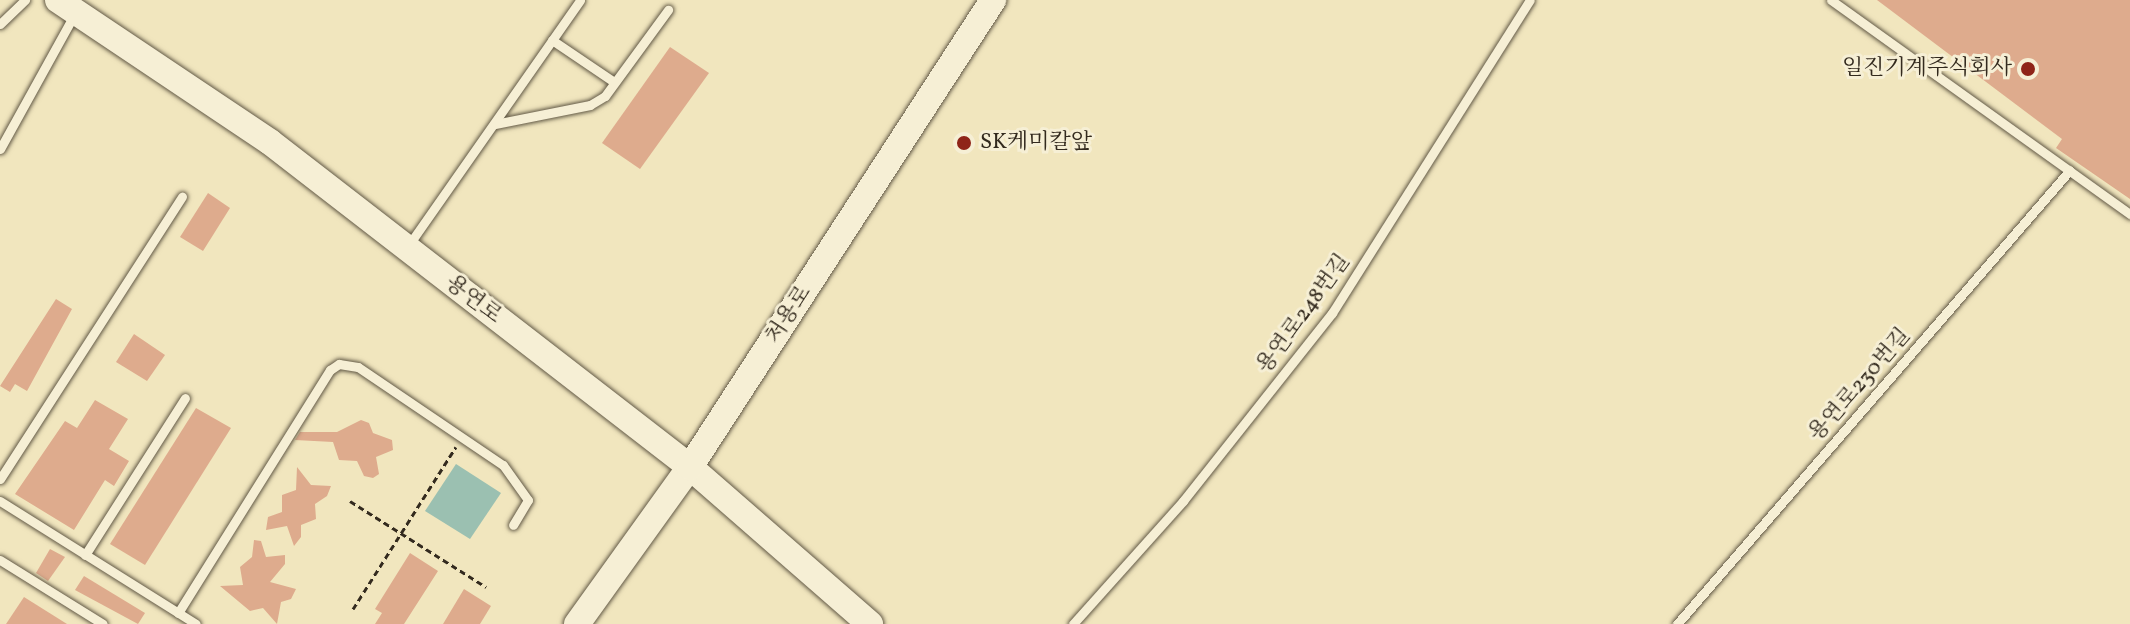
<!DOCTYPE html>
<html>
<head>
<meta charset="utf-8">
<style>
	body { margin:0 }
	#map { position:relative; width:2130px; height:624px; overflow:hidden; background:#f1e6be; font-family:Vollkorn,"Noto Serif KR",serif }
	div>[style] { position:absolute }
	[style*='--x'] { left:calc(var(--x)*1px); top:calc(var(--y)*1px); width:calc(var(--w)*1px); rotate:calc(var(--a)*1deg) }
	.water>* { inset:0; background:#9bc0b1 }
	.building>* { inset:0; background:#deab8d }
	.path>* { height:3px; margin-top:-1.5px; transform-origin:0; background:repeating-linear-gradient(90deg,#332a1e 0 6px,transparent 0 10px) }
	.roads { filter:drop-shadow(0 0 2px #625946) drop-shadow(0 0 2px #625946) }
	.lane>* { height:9px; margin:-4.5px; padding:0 4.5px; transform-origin:4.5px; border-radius:4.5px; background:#f6efd5 }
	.secondary>* { height:26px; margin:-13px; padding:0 13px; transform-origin:13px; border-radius:13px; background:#f6efd5 }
	.dots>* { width:22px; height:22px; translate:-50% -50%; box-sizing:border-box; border:4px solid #f6efd5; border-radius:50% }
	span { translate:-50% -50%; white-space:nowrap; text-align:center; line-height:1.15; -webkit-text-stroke:6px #f6efd5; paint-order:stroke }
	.poi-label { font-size:22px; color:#332a1e }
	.right { translate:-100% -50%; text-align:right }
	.left { translate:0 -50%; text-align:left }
	.street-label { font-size:22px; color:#332a1e }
</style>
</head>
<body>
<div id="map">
	<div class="water">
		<i style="clip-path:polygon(456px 464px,501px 493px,470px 539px,425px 511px)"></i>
	</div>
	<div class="building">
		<i style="clip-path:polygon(1877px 0,2130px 0,2130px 199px,2056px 148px,2062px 139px)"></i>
		<i style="clip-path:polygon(670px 47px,709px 73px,640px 169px,602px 143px)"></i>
		<i style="clip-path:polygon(208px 193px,230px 208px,203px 251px,180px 237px)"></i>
		<i style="clip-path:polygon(56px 299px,72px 309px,27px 391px,15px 384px,10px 392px,0 386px)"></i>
		<i style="clip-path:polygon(134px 334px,165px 355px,147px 381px,116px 362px)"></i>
		<i style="clip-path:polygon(95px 400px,128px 419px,109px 449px,129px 461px,114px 486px,105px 480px,74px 530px,15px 494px,65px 421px,77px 428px)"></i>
		<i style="clip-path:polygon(196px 408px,231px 428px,145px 565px,110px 544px)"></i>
		<i style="clip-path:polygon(361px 420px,369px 423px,373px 433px,392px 440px,393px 450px,376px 457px,379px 474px,373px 478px,364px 476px,357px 461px,339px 460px,333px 442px,295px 440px,300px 432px,337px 432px)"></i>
		<i style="clip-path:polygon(297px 467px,311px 485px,331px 486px,327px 496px,315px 504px,316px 519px,301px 525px,301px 537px,294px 546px,287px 526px,266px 530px,268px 517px,282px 512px,282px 495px,296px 490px)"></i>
		<i style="clip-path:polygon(254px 540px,261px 541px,266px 557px,285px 555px,285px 564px,270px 582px,296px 589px,291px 599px,281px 602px,277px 624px,263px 608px,250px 611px,220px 586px,243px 585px,240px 567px,252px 557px)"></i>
		<i style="clip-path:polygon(50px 549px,65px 557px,48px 581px,36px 573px)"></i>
		<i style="clip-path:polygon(410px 553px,438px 571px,404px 624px,375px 624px,382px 613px,375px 609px)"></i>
		<i style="clip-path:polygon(84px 576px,145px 613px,138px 624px,75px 590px)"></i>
		<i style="clip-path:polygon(464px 589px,491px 606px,480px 624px,443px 624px)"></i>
		<i style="clip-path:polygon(24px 597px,67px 624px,6px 624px)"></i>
	</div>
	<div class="path">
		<i style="--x:350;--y:501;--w:161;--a:32.3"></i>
		<i style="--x:353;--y:609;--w:192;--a:-57.6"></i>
	</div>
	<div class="roads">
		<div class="lane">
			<i style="--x:1831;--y:0;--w:368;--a:35.6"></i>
			<i style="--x:0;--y:24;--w:35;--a:-44"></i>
			<i style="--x:552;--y:40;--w:75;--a:34.1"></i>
			<i style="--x:495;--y:124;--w:97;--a:-11.3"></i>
			<i style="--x:590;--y:105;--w:17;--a:-31"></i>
			<i style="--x:605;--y:96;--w:107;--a:-53.8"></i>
			<i style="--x:0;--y:149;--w:153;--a:-61.1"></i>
			<i style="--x:408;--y:246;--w:300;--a:-55"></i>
			<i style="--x:0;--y:479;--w:336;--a:-57.2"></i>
			<i style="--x:0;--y:501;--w:231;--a:32.1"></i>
			<i style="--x:85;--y:555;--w:186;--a:-57.5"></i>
			<i style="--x:0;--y:560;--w:121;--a:31.9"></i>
			<i style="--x:178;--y:613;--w:287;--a:-58"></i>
			<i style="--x:330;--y:370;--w:11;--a:-34"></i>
			<i style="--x:339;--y:364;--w:19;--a:9"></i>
			<i style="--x:358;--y:367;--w:175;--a:34.1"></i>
			<i style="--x:503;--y:465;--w:43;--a:54.5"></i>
			<i style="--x:528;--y:500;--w:29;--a:121"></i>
			<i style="--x:1073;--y:624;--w:165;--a:-48.2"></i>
			<i style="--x:1183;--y:501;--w:240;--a:-51.6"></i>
			<i style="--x:1332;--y:313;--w:370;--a:-57.7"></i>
			<i style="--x:1677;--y:624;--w:600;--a:-49.12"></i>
		</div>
		<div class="secondary">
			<i style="--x:58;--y:0;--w:255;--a:33.8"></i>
			<i style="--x:270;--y:142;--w:531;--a:37.73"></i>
			<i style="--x:690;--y:467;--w:239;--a:41.1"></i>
			<i style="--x:577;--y:624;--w:193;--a:-54.3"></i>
			<i style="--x:690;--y:467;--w:557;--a:-57.02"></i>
		</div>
	</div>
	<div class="dots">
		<i style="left:2028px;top:69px;background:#8f2418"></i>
		<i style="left:964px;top:143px;background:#8f2418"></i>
	</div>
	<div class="poi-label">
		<span class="right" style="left:2012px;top:69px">일진기계주식회사</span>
		<span class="left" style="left:980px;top:143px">SK케미칼앞</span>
	</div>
	<div class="street-label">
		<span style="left:473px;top:300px;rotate:37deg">용연로</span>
		<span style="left:1304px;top:314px;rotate:-54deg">용연로248번길</span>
		<span style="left:789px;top:315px;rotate:-57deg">처용로</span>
		<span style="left:1860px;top:385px;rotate:-49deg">용연로230번길</span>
	</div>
</div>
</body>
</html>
